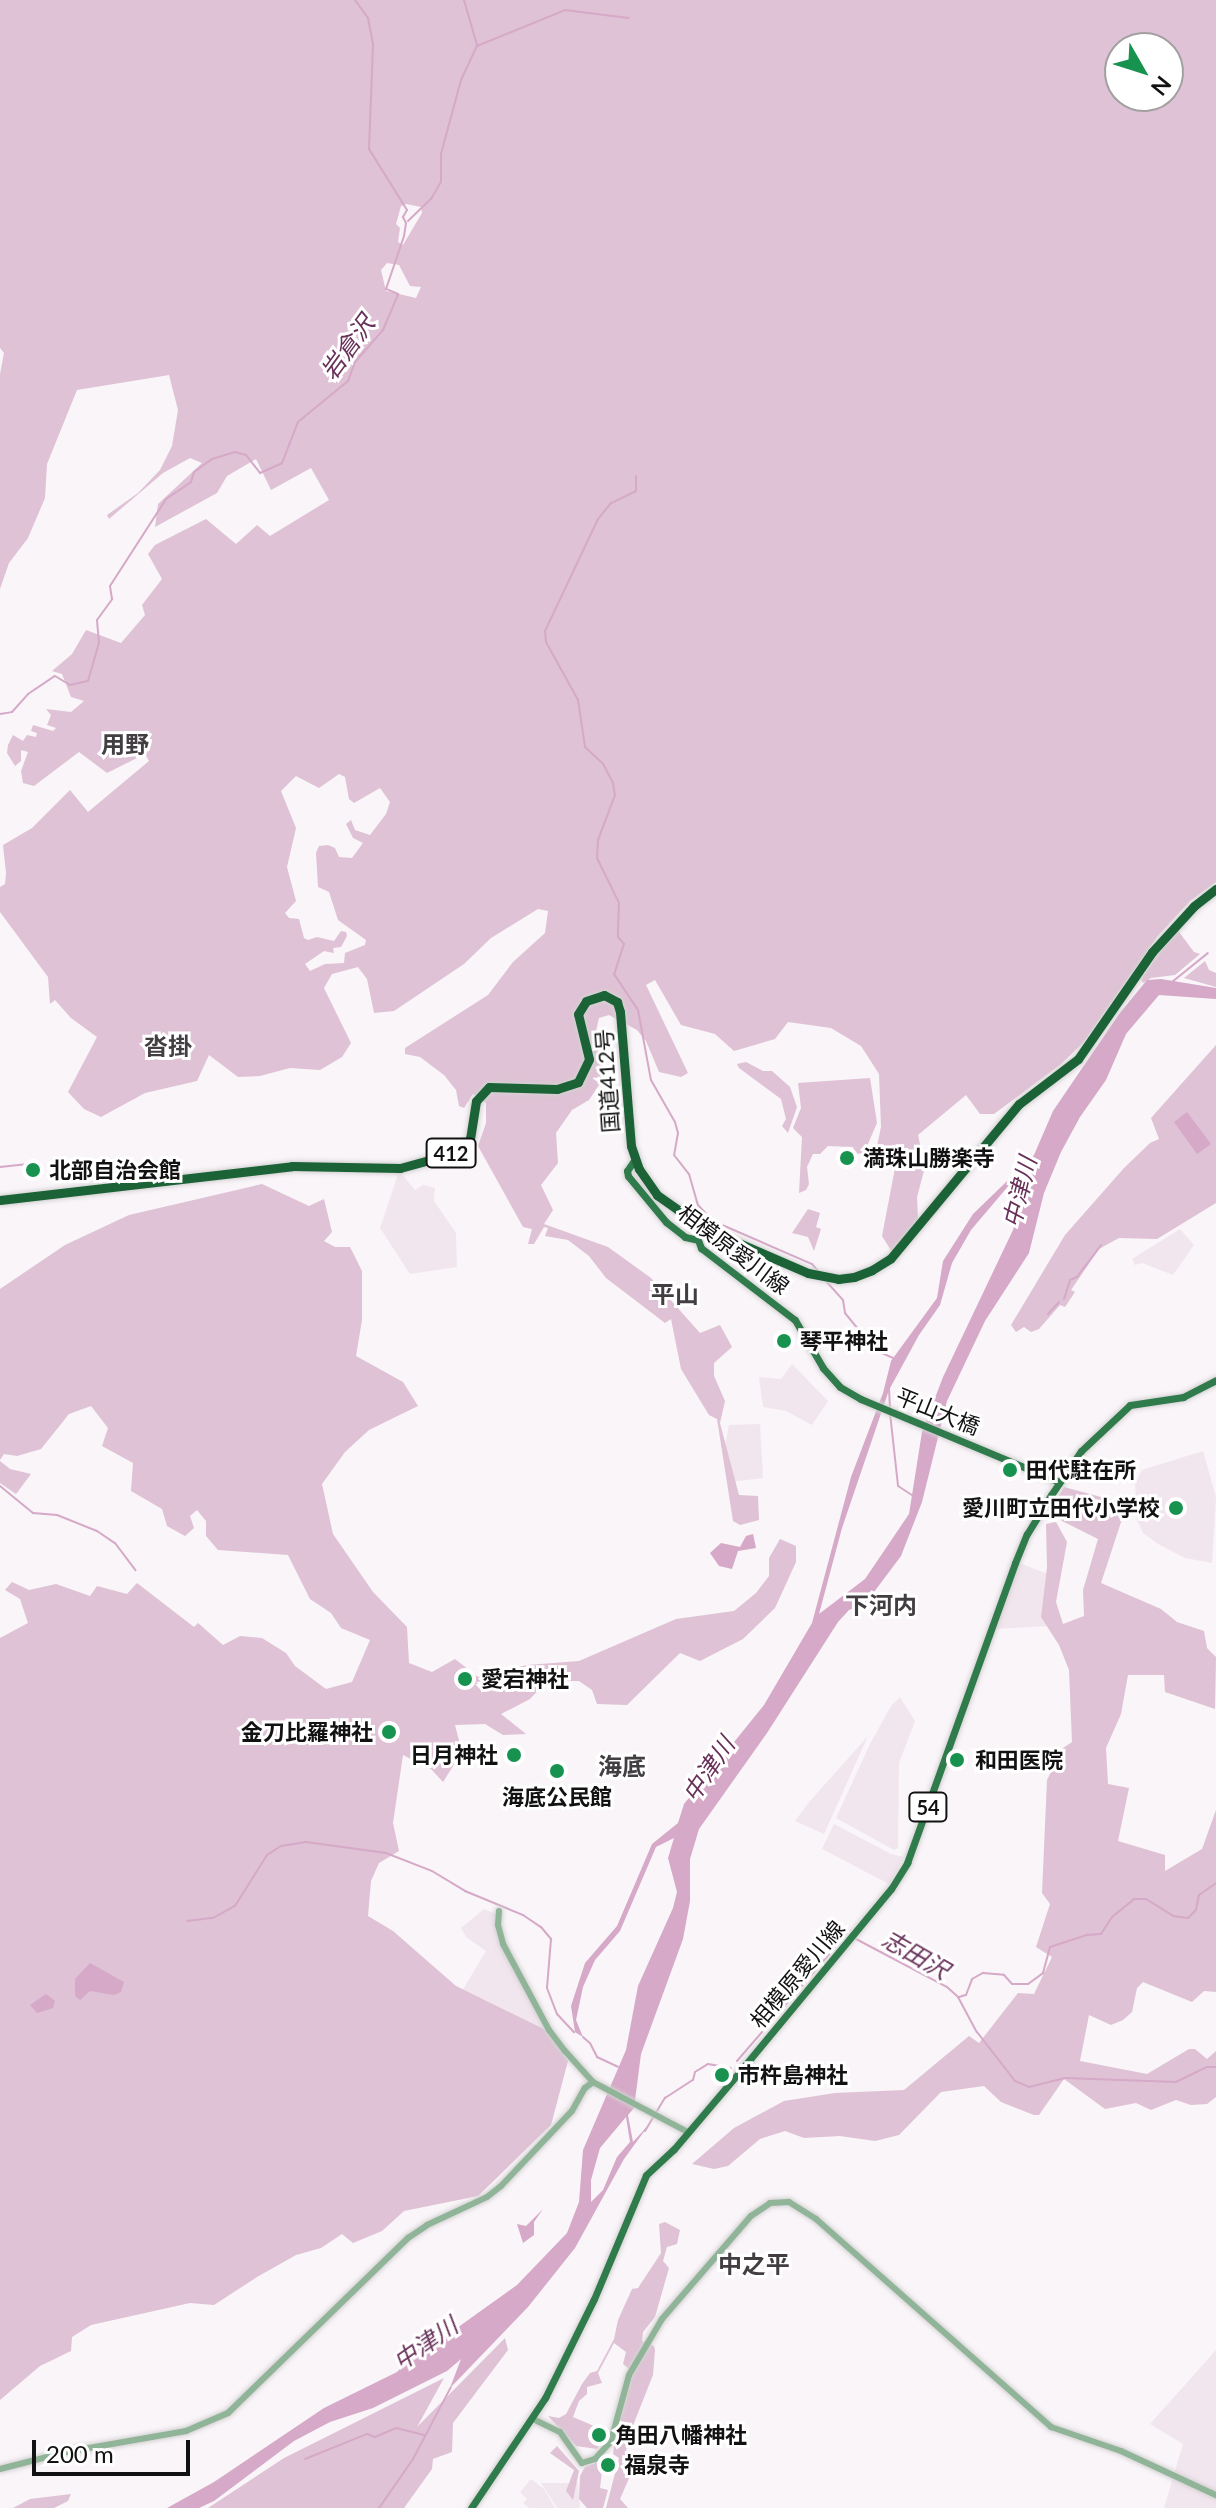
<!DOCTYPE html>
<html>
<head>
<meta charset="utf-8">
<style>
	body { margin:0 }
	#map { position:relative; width:1216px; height:2508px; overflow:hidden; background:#f9f5f8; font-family:Lato,"Noto Sans JP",sans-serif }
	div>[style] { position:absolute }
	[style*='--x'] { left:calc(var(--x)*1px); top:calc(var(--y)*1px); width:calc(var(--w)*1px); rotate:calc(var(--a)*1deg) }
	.built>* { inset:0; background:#f2e6ee }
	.green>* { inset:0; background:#dfc2d5 }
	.water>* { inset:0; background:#d5a9c7 }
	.stream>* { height:2px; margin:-1px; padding:0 1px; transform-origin:1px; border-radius:1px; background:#d5a9c7 }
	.roads { filter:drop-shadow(0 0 2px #d4d1d3) drop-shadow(0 0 2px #d4d1d3) }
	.minor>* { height:6px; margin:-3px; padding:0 3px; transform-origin:3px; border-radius:3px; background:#8fb498 }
	.major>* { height:7px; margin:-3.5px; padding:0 3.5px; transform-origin:3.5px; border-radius:3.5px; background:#307b4b }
	.highway>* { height:9px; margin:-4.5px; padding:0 4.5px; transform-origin:4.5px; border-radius:4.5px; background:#1b6337 }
	.dots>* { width:22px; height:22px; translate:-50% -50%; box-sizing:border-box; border:4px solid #fff; border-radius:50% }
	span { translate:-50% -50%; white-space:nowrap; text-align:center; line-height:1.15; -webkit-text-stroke:6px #fff; paint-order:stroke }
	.shield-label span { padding:2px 6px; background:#fff; border:2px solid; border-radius:6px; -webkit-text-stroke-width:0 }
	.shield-label { font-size:20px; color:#131213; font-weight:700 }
	.street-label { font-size:22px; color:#131213 }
	.poi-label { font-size:22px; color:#131213; font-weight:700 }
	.left { translate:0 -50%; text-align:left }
	.right { translate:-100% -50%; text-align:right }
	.water-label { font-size:24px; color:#683159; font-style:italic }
	.neighbourhood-label { font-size:24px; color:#423e41; font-weight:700 }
	.north { position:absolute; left:1104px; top:32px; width:80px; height:80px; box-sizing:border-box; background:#fff; border:2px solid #a1a0a1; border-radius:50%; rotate:129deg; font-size:22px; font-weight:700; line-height:32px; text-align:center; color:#131213 }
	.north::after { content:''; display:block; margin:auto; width:28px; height:36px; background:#18924f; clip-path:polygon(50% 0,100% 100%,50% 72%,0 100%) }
	.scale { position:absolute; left:32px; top:2440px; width:158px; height:36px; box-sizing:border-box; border:4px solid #131213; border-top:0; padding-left:10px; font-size:24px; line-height:28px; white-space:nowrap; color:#131213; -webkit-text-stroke:6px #fff; paint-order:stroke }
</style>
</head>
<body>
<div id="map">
	<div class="built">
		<i style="clip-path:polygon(395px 1173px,401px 1173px,415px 1190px,423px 1185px,435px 1188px,434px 1201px,456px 1233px,457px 1267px,410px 1274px,380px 1228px,397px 1177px)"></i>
		<i style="clip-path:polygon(1180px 1229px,1194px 1245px,1173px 1275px,1142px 1263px,1135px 1265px,1132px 1259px)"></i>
		<i style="clip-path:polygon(792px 1364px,828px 1401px,812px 1425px,786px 1411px,763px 1407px,759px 1377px,781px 1379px)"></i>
		<i style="clip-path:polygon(760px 1424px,763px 1478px,731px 1482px,725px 1446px,729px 1425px)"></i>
		<i style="clip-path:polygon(1203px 1451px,1216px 1497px,1212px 1563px,1185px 1558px,1158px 1544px,1143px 1533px,1137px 1520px,1135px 1484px,1142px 1470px)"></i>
		<i style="clip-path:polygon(1019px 1563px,1051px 1575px,1050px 1626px,993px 1629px)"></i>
		<i style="clip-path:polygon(900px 1697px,915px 1721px,899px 1763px,898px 1848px,894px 1850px,836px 1818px,870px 1744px,891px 1706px)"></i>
		<i style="clip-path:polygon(868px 1736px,824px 1834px,795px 1821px,810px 1801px)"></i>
		<i style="clip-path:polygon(834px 1824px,891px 1854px,904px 1857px,889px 1884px,822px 1849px)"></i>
		<i style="clip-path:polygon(484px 1909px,496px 1914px,496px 1923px,553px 2040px,459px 1996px,486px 1951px,466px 1937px,461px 1928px)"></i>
		<i style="clip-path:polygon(1216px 2350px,1216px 2508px,1164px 2508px,1183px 2444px,1150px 2424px)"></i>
		<i style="clip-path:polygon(531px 2479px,544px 2489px,555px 2508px,529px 2508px,523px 2503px,527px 2499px,520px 2492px)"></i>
		<i style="clip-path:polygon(541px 2483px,578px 2483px,580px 2508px,557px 2508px)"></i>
	</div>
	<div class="green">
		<i style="clip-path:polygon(evenodd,0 0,1216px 0,1216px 882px,1190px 901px,1157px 937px,1083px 1043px,1060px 1065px,994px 1114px,980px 1114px,966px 1095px,918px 1135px,925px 1167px,917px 1197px,918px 1219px,892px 1252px,882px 1236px,896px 1163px,877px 1146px,881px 1127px,879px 1074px,861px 1046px,831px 1028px,788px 1022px,775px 1039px,734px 1051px,715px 1034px,681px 1025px,655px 980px,646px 985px,688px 1073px,681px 1077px,659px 1072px,646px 1041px,637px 1030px,609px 1015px,599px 1018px,596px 1031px,605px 1076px,589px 1100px,572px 1110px,556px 1133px,558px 1163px,541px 1185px,553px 1210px,544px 1224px,608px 1247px,651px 1278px,700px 1333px,720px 1325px,732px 1347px,714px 1363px,714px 1376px,725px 1401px,720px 1423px,739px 1495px,758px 1496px,759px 1520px,740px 1525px,733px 1521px,717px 1419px,709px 1415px,681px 1369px,671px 1319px,665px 1323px,606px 1278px,589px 1256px,568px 1240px,545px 1236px,548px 1228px,544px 1227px,534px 1244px,528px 1244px,532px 1229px,523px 1227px,478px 1146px,486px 1123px,486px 1103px,473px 1094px,464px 1108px,459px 1106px,456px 1090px,444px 1075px,420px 1057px,405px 1054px,405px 1048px,488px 995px,513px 962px,545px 933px,548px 911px,538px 909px,491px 938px,464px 964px,394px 1011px,374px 1013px,367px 979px,358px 967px,332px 974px,324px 988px,351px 1043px,342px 1057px,320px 1070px,290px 1068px,260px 1076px,238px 1077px,209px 1055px,197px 1081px,145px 1093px,101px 1117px,84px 1109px,68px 1092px,97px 1037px,71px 1018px,55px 1000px,50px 1004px,48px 977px,0 912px,0 887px,5px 884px,6px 873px,3px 845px,32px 828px,70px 790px,88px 812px,149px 761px,145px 754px,107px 773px,79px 752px,34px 786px,23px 783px,21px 771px,28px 752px,21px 750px,21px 761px,15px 766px,7px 753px,8px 745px,13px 735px,23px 741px,27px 735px,36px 737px,37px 733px,31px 731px,33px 725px,53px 731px,56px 728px,47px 725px,51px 715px,46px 709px,71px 712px,84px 701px,71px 697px,62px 674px,52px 671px,72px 654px,86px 630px,121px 643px,145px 615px,142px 605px,162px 579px,148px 554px,155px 545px,206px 519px,236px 544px,257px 525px,270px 536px,329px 500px,311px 468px,271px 490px,256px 459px,227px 476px,217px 493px,155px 527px,158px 504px,202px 463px,190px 458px,163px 473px,109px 519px,107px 515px,138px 493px,160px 470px,172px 446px,178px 410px,169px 375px,77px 390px,47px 464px,45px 498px,28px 538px,9px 563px,0 589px,0 374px,4px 353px,0 348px,0 0,1120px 48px,1168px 48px,1168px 96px,1120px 96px,1120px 48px,0 0,406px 204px,421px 207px,422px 213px,403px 245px,398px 242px,400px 228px,396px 224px,401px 206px,406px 204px,0 0,387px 263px,399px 265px,410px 286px,421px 287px,416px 298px,386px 291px,381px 270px,387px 263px,0 0,339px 774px,345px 777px,349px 799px,354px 803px,380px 788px,390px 802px,386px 814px,370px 835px,355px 830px,351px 820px,346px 824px,353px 838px,363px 843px,352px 858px,339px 857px,335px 848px,328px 845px,319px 846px,316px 853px,318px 887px,329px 892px,338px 920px,366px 940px,365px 945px,345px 953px,344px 963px,325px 964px,310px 971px,305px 964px,324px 951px,334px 953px,333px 948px,341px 947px,347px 936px,346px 932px,341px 931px,334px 941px,317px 937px,308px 940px,304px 938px,299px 919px,289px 918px,285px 913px,296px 901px,287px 867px,296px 828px,281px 791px,296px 776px,319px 788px,339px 774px)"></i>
		<i style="clip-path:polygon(1176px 928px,1194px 952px,1200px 954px,1175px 975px,1151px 978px,1143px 983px,1141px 979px)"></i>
		<i style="clip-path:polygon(1205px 961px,1209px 970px,1216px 973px,1216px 987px,1184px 978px)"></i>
		<i style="clip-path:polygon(1216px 1045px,1216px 1203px,1157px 1239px,1119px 1238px,1099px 1249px,1071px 1290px,1075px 1292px,1065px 1307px,1060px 1305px,1039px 1329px,1031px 1332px,1024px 1327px,1016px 1332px,1011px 1325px,1065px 1235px,1124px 1168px,1150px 1143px,1159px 1139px,1151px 1118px)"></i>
		<i style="clip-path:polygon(746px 1062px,763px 1071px,772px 1071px,790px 1087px,797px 1107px,788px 1133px,782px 1126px,786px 1119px,781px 1099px,739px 1068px,737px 1064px)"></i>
		<i style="clip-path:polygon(870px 1078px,877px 1123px,864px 1153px,856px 1154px,853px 1147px,828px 1146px,820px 1154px,813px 1154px,807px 1167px,809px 1184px,806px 1190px,799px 1193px,802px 1137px,793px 1128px,801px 1108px,798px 1083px)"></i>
		<i style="clip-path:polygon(262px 1184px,309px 1206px,324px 1199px,332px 1232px,324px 1241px,335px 1247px,350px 1247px,362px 1271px,362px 1320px,356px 1356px,403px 1382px,418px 1406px,369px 1430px,345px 1452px,322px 1484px,333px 1534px,373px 1592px,407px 1627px,409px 1663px,432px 1672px,455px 1659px,478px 1677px,527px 1665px,579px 1661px,676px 1619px,734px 1611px,756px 1593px,769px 1576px,769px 1558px,780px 1539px,796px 1546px,796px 1562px,775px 1608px,743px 1639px,700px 1661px,680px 1653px,627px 1705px,597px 1704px,592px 1690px,579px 1681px,547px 1681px,530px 1699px,501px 1714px,526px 1734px,503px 1735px,485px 1724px,455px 1725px,462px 1752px,443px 1782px,431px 1769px,403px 1755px,393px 1823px,399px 1851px,379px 1863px,371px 1881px,368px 1916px,393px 1931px,456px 1986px,550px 2032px,568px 2061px,551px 2125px,478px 2196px,404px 2211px,382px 2231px,353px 2243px,342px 2234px,321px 2248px,296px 2255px,257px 2277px,214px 2305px,190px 2303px,91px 2325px,72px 2337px,71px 2351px,40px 2366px,0 2400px,0 1638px,28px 1623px,20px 1599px,5px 1590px,12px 1582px,29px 1590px,56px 1584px,90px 1596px,97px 1586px,127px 1594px,137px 1583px,194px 1627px,198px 1623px,223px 1645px,240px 1636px,262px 1638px,286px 1653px,295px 1666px,326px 1689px,352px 1682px,370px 1640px,341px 1628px,331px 1613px,310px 1599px,288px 1555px,218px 1550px,206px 1536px,206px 1521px,197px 1510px,190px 1516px,194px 1528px,185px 1536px,167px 1526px,162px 1509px,131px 1491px,133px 1463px,102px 1446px,108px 1428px,91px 1406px,69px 1414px,41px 1449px,17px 1456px,4px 1454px,0 1460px,0 1289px,65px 1245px,129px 1215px)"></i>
		<i style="clip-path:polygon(808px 1209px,820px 1213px,816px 1227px,821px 1229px,814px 1251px,808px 1237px,792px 1233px)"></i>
		<i style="clip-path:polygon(0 1461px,10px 1469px,31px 1474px,16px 1494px,0 1483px)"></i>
		<i style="clip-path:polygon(1064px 1487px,1127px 1504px,1101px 1583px,1161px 1609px,1177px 1622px,1204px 1631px,1207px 1648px,1216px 1657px,1215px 1709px,1165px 1692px,1164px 1675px,1128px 1675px,1121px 1714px,1106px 1748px,1108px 1784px,1129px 1788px,1118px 1841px,1165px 1855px,1165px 1871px,1202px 1849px,1216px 1810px,1216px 1992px,1204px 1991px,1192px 2002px,1143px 1982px,1137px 1988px,1132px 2012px,1123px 2020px,1111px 2025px,1089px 2015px,1080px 2061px,1147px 2074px,1189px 2049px,1195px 2049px,1207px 2059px,1216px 2051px,1216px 2097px,1207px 2104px,1191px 2105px,1176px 2100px,1151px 2110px,1136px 2103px,1105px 2109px,1064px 2079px,1039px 2115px,1034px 2115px,1001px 2102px,984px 2086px,941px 2092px,899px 2135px,875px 2141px,840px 2136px,804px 2138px,785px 2131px,760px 2139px,728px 2166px,714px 2169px,692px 2164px,734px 2128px,784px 2101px,835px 2093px,904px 2090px,969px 2036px,979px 2043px,1018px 1993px,1034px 1994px,1052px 1957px,1036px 1947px,1050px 1904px,1042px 1893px,1047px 1780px,1063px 1748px,1072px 1742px,1069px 1670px,1059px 1645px,1041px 1617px,1047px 1567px,1046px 1524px,1056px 1522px,1067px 1542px,1056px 1602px,1063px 1624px,1084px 1616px,1083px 1590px,1098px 1539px,1062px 1521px,1051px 1509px)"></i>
		<i style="clip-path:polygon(665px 2222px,680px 2230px,677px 2244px,667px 2247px,663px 2261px,669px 2268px,655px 2317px,643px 2332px,642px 2341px,654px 2346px,655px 2350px,653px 2375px,632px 2428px,637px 2430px,626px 2450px,627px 2454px,635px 2454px,637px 2460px,620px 2499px,628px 2508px,606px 2508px,619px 2458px,613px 2454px,615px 2440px,633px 2372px,623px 2364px,626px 2352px,614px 2343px,598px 2373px,602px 2383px,587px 2387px,587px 2394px,579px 2401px,573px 2417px,608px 2432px,597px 2449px,576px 2446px,548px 2416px,559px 2418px,566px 2414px,582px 2384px,590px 2373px,597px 2371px,614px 2339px,618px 2320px,632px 2289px,638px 2288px,661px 2253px,659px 2224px)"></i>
		<i style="clip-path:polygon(505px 2338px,508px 2350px,453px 2423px,452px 2452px,433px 2459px,432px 2469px,404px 2508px,208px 2508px,284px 2458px,444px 2378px,417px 2427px)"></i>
		<i style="clip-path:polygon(557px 2446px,579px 2471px,573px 2500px,566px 2491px,574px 2470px,550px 2453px)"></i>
		<i style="clip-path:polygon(598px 2462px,602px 2471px,600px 2488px,608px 2490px,603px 2508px,587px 2508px,579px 2499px,580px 2476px,585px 2467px)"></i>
		<i style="clip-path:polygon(71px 2494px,68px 2501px,54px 2508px,13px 2508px,30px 2499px)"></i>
	</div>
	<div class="water">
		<i style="clip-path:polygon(evenodd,1161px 979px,1216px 988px,1216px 999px,1159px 995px,1126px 1034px,1106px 1080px,1080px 1117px,1061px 1152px,1044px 1193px,1029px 1253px,985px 1321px,947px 1401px,922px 1502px,901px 1556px,865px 1604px,849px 1610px,838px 1622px,767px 1733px,699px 1829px,690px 1859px,690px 1901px,683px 1939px,641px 2054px,634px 2108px,628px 2115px,633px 2142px,651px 2122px,624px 2159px,575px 2248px,528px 2307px,450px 2388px,461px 2359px,447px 2371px,373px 2408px,330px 2422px,294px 2441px,214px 2501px,199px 2508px,167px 2508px,214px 2482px,324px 2408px,397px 2372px,424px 2343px,435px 2337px,443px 2338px,517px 2285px,567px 2233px,579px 2202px,583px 2150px,626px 2050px,638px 1986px,673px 1908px,677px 1892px,668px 1858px,674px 1838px,656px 1847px,620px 1931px,595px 1960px,583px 1987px,576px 2020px,583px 2037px,575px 2032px,571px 2006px,585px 1963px,617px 1926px,652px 1844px,678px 1823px,684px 1804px,764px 1705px,812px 1623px,851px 1477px,883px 1393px,891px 1361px,937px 1298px,943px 1261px,973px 1214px,1034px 1155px,1053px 1111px,1119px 1014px,1147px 980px,1161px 979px,1029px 1168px,1013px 1230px,943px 1377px,922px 1432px,909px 1514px,865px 1579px,819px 1614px,842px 1528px,889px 1390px,919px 1335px,940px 1305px,952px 1263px,971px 1230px,1010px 1184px,1029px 1168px,1161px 979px,626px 2117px,630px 2142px,617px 2157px,603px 2190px,591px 2202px,591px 2180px,600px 2148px,626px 2117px)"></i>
		<i style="clip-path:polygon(1187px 1112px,1211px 1144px,1197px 1154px,1174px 1122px)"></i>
		<i style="clip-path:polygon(753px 1534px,756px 1548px,738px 1551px,732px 1569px,719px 1566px,710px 1553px,721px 1543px,740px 1547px,746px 1536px)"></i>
		<i style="clip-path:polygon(90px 1963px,124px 1982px,121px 1992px,114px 1995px,90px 1991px,80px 2000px,75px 1996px,75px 1979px)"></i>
		<i style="clip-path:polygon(46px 1994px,55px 2001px,53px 2008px,37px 2013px,30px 2005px)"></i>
		<i style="clip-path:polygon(543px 2209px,534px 2222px,534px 2235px,523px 2243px,517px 2224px,526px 2226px)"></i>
	</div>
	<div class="stream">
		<i style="--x:464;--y:0;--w:47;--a:73.9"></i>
		<i style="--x:408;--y:221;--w:32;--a:-44"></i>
		<i style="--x:431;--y:199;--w:20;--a:-60"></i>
		<i style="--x:441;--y:182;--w:28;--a:-90"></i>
		<i style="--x:441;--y:154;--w:77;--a:-74.9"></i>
		<i style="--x:461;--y:80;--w:38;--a:-65"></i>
		<i style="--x:477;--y:46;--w:95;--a:-22.2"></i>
		<i style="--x:565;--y:10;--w:64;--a:7.1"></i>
		<i style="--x:636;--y:476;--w:15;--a:90"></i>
		<i style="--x:636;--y:491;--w:28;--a:154"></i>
		<i style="--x:611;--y:503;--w:21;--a:129"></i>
		<i style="--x:598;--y:519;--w:124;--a:115.3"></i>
		<i style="--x:545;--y:631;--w:11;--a:85"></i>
		<i style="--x:546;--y:642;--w:66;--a:61.1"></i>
		<i style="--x:578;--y:700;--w:48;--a:81.5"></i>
		<i style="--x:585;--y:747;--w:25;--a:43"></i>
		<i style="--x:603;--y:764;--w:21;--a:62"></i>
		<i style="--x:613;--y:783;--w:12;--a:81"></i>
		<i style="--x:615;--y:795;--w:48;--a:110.7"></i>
		<i style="--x:598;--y:840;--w:18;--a:93"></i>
		<i style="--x:597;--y:858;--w:50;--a:63.9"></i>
		<i style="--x:619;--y:903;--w:34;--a:92"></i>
		<i style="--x:618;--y:937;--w:9;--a:49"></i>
		<i style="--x:624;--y:944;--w:32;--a:108"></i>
		<i style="--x:614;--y:974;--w:43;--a:56.3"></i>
		<i style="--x:638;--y:1010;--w:71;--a:79.5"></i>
		<i style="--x:651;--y:1080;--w:48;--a:60.3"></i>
		<i style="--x:675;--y:1122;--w:11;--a:75"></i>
		<i style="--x:678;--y:1133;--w:22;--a:100"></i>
		<i style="--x:674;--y:1155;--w:24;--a:52"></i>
		<i style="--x:689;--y:1174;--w:32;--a:74"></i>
		<i style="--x:698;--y:1205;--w:22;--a:47"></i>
		<i style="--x:713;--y:1221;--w:108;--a:23.5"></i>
		<i style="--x:812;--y:1264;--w:11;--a:49"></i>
		<i style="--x:0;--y:714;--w:12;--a:-9"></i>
		<i style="--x:12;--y:712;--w:24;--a:-48"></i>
		<i style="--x:28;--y:694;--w:32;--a:-34"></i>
		<i style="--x:55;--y:676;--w:17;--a:31"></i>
		<i style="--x:70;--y:685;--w:18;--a:-13"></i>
		<i style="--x:88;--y:681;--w:40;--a:-74"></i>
		<i style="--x:99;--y:643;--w:23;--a:-95"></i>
		<i style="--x:97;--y:620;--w:26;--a:-54"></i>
		<i style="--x:112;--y:599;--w:13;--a:-99"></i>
		<i style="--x:110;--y:586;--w:103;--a:-57.2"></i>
		<i style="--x:166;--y:499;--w:30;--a:-34"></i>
		<i style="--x:191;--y:482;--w:10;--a:-73"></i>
		<i style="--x:194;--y:472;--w:22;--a:-36"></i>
		<i style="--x:212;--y:459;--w:24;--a:-17"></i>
		<i style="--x:235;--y:452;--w:11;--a:15"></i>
		<i style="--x:246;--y:455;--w:23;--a:52"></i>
		<i style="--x:260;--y:473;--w:24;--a:-24"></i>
		<i style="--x:282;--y:463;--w:44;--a:-68.7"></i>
		<i style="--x:298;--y:422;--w:65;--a:-39.4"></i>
		<i style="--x:348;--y:381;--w:20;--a:-70"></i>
		<i style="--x:355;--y:362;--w:43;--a:-48.8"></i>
		<i style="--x:383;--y:330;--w:39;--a:-67"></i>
		<i style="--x:398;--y:294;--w:13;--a:-157"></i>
		<i style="--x:386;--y:289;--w:56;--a:-71.2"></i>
		<i style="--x:404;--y:236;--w:13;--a:-81"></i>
		<i style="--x:406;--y:223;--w:7;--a:-117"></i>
		<i style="--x:403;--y:217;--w:8;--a:-60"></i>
		<i style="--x:407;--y:210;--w:72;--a:-121.9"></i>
		<i style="--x:369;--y:149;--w:105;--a:-87.8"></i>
		<i style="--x:373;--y:44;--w:26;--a:-101"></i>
		<i style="--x:368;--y:18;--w:22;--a:-126"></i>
		<i style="--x:1172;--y:982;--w:46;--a:-38.9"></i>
		<i style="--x:0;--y:1167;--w:28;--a:-6"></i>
		<i style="--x:825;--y:1280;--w:27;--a:48"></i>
		<i style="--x:843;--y:1300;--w:13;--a:81"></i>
		<i style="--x:845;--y:1313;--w:48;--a:51"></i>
		<i style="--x:875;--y:1350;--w:22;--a:24"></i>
		<i style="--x:1064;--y:1299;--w:20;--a:-72"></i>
		<i style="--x:1070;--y:1280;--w:8;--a:-23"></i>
		<i style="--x:1077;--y:1277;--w:40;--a:-53"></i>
		<i style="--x:1048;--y:1314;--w:16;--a:-47"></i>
		<i style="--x:889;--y:1389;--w:18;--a:87"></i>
		<i style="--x:890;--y:1413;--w:73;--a:83.7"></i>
		<i style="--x:898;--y:1486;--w:17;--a:33"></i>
		<i style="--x:0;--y:1486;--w:43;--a:39.3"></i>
		<i style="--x:33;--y:1513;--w:24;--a:5"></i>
		<i style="--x:57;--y:1515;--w:43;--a:21.8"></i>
		<i style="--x:97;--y:1531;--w:22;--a:34"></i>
		<i style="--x:115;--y:1543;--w:34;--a:53"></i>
		<i style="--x:187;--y:1921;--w:26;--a:-7"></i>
		<i style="--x:213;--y:1918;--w:25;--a:-29"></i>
		<i style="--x:235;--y:1906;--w:60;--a:-57.9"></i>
		<i style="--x:267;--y:1855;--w:17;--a:-33"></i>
		<i style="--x:281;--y:1846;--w:25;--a:-9"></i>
		<i style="--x:306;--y:1842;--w:81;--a:7.8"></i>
		<i style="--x:386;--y:1853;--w:49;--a:21.4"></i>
		<i style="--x:432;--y:1871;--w:39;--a:31"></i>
		<i style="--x:465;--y:1891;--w:63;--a:22.5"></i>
		<i style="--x:523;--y:1915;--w:22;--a:34"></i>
		<i style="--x:541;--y:1927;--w:16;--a:50"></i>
		<i style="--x:551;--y:1939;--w:49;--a:94.7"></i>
		<i style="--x:547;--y:1988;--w:28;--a:69"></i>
		<i style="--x:557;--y:2014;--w:25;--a:47"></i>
		<i style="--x:856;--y:1939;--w:103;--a:27.8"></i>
		<i style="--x:947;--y:1987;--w:15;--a:42"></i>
		<i style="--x:958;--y:1997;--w:40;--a:62"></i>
		<i style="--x:977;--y:2032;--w:62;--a:52.2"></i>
		<i style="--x:1015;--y:2081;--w:15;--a:23"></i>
		<i style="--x:1029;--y:2087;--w:37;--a:-14"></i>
		<i style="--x:1065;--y:2078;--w:111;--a:2.1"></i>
		<i style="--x:1176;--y:2082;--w:34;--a:-26"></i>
		<i style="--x:1207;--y:2067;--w:9;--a:0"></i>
		<i style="--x:959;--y:1997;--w:7;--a:-16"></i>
		<i style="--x:966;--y:1995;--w:17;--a:-69"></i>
		<i style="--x:972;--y:1979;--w:13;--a:-29"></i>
		<i style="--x:983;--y:1973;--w:21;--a:5"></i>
		<i style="--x:1004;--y:1975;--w:12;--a:48"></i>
		<i style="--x:1012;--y:1984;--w:16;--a:0"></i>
		<i style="--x:1028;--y:1984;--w:19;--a:-36"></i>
		<i style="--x:1043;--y:1973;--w:27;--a:-75"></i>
		<i style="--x:1050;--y:1947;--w:38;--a:-18"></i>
		<i style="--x:1086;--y:1935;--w:15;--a:-4"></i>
		<i style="--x:1101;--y:1934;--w:20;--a:-57"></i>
		<i style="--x:1112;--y:1917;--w:28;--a:-39"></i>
		<i style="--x:1134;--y:1899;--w:12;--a:0"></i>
		<i style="--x:1146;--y:1899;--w:32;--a:32"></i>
		<i style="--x:1173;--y:1916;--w:15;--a:8"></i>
		<i style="--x:1188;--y:1918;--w:11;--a:-45"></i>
		<i style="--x:1196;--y:1910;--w:15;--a:-79"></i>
		<i style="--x:1199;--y:1895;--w:21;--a:-35"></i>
		<i style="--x:583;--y:2037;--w:9;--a:41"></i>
		<i style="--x:590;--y:2043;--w:16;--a:63"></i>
		<i style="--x:597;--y:2057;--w:23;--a:25"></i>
		<i style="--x:737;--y:2061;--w:156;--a:-49.2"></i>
		<i style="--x:645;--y:2131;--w:39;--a:-59"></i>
		<i style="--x:665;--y:2098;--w:33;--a:-33"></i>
		<i style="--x:693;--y:2080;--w:8;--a:-76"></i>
		<i style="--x:695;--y:2072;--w:15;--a:-32"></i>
		<i style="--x:708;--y:2064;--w:23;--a:10"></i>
		<i style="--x:305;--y:2459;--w:67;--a:-22"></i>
		<i style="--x:367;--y:2434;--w:9;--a:21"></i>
		<i style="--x:375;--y:2437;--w:23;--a:-23"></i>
		<i style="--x:396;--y:2428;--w:29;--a:14"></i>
		<i style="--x:379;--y:2508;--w:60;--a:-55.2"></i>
		<i style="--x:413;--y:2459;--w:81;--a:-62.2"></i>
	</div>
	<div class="roads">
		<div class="minor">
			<i style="--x:499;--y:1911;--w:14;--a:94"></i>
			<i style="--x:498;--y:1925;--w:20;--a:75"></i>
			<i style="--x:503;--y:1944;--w:98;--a:61.9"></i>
			<i style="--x:549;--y:2030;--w:26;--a:53"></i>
			<i style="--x:565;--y:2051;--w:42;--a:47.9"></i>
			<i style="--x:593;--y:2082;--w:107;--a:27.8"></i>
			<i style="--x:533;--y:2419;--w:30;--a:26"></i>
			<i style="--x:560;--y:2432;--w:38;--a:55"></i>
			<i style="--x:582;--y:2463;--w:14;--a:-17"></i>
			<i style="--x:595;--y:2459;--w:24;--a:-48"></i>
			<i style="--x:611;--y:2441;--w:68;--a:-74.7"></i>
			<i style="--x:629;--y:2375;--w:65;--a:-59.5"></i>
			<i style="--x:662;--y:2319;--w:136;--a:-49.2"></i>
			<i style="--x:751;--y:2216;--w:23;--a:-34"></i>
			<i style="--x:770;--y:2203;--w:19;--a:-3"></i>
			<i style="--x:789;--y:2202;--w:32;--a:32"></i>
			<i style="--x:816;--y:2219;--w:314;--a:41.5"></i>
			<i style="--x:1051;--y:2427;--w:74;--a:18.9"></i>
			<i style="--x:1121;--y:2451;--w:105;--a:24.9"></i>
			<i style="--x:0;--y:2469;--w:68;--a:-14.4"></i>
			<i style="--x:66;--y:2452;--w:122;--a:-9.9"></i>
			<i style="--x:186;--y:2431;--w:46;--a:-23.2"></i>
			<i style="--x:228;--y:2413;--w:251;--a:-44.2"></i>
			<i style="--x:408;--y:2238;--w:23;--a:-34"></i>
			<i style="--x:427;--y:2225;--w:66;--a:-25"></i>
			<i style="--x:487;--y:2197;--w:18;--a:-38"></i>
			<i style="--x:501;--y:2186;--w:103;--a:-46.6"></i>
			<i style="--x:572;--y:2111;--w:26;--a:-61"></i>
			<i style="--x:585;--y:2088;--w:10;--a:-37"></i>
		</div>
		<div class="major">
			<i style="--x:635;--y:1159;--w:14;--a:124"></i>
			<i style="--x:627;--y:1171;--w:5;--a:79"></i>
			<i style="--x:628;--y:1176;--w:60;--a:50.4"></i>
			<i style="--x:666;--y:1222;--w:24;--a:38"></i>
			<i style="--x:685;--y:1237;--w:13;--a:13"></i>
			<i style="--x:698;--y:1240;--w:9;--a:69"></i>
			<i style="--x:701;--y:1248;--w:118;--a:37.5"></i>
			<i style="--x:795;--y:1320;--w:56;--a:59.7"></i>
			<i style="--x:823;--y:1368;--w:25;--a:48"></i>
			<i style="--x:840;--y:1387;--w:24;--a:30"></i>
			<i style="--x:861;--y:1399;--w:215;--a:22.7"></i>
			<i style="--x:471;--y:2508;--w:133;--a:-56.1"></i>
			<i style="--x:545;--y:2398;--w:110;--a:-63.7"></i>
			<i style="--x:594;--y:2299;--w:134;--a:-67.2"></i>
			<i style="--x:646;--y:2175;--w:38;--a:-43"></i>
			<i style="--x:674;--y:2149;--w:104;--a:-49.7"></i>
			<i style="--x:741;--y:2070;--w:235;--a:-50.4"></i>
			<i style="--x:891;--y:1889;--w:31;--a:-58"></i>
			<i style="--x:907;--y:1863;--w:319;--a:-70.2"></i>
			<i style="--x:1015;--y:1563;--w:31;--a:-68"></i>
			<i style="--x:1027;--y:1534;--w:46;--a:-58.4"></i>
			<i style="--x:1051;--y:1495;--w:53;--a:-55.7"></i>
			<i style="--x:1081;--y:1451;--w:67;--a:-43.2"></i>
			<i style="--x:1130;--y:1405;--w:54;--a:-8.6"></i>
			<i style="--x:1183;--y:1397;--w:37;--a:-27"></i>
		</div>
		<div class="highway">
			<i style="--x:0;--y:1200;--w:294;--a:-6.6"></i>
			<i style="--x:292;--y:1166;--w:108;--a:1.1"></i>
			<i style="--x:400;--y:1168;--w:46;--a:-15.3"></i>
			<i style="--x:444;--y:1156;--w:17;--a:-21"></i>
			<i style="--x:460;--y:1150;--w:15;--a:-48"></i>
			<i style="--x:470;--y:1139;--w:38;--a:-81"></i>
			<i style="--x:476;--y:1101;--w:19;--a:-47"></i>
			<i style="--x:489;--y:1087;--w:68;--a:1.7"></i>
			<i style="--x:557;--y:1089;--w:22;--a:-18"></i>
			<i style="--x:578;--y:1082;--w:25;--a:-64"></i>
			<i style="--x:589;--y:1059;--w:46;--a:-103.7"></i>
			<i style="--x:578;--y:1014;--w:15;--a:-58"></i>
			<i style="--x:586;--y:1001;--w:19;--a:-18"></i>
			<i style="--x:604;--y:995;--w:15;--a:28"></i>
			<i style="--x:617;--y:1002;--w:10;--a:73"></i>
			<i style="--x:620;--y:1012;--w:134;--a:85.3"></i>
			<i style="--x:631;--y:1146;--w:24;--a:71"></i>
			<i style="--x:639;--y:1169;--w:32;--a:55"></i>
			<i style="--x:657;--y:1195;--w:57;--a:35.1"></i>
			<i style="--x:704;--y:1228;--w:113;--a:23.4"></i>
			<i style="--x:808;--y:1273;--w:31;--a:11"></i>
			<i style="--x:838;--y:1279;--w:16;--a:-7"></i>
			<i style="--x:854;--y:1277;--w:19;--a:-21"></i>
			<i style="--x:872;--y:1270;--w:22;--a:-32"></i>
			<i style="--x:891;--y:1258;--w:200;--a:-50.3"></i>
			<i style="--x:1019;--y:1104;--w:74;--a:-37.3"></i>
			<i style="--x:1078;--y:1059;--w:130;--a:-55.3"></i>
			<i style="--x:1152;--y:952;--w:62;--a:-47.6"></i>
			<i style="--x:1194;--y:906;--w:28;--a:-38"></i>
		</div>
	</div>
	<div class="dots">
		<i style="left:847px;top:1158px;background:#18924f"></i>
		<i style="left:33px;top:1170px;background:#18924f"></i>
		<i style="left:784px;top:1341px;background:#18924f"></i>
		<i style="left:1010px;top:1470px;background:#18924f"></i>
		<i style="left:1176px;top:1508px;background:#18924f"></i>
		<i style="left:465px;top:1679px;background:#18924f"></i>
		<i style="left:389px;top:1732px;background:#18924f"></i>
		<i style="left:514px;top:1755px;background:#18924f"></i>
		<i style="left:957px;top:1760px;background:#18924f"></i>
		<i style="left:557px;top:1771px;background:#18924f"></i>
		<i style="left:722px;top:2075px;background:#18924f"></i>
		<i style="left:599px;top:2435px;background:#18924f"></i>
		<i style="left:608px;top:2465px;background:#18924f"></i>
	</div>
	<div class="shield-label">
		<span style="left:451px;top:1153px">412</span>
		<span style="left:928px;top:1807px">54</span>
	</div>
	<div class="street-label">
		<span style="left:607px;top:1081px;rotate:-94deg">国道412号</span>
		<span style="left:734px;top:1249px;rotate:37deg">相模原愛川線</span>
		<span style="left:938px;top:1411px;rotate:22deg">平山大橋</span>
		<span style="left:797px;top:1974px;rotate:-50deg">相模原愛川線</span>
	</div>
	<div class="poi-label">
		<span class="left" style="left:863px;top:1158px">満珠山勝楽寺</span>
		<span class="left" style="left:49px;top:1170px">北部自治会館</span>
		<span class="left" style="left:800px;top:1341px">琴平神社</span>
		<span class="left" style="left:1026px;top:1470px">田代駐在所</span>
		<span class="right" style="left:1160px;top:1508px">愛川町立田代小学校</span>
		<span class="left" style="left:481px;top:1679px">愛宕神社</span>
		<span class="right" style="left:373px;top:1732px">金刀比羅神社</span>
		<span class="right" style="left:498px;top:1755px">日月神社</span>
		<span class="left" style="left:975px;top:1760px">和田医院</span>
		<span style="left:557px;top:1797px">海底公民館</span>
		<span class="left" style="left:738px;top:2075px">市杵島神社</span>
		<span class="left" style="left:615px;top:2435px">角田八幡神社</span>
		<span class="left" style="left:624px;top:2465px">福泉寺</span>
	</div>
	<div class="water-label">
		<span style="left:347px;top:347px;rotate:-54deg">岩倉沢</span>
		<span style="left:1019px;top:1192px;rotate:-76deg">中津川</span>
		<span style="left:708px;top:1769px;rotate:-56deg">中津川</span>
		<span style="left:916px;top:1954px;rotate:30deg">志田沢</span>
		<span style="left:425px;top:2343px;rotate:-35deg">中津川</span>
	</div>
	<div class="neighbourhood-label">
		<span style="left:125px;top:744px">用野</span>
		<span style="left:168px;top:1046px">沓掛</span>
		<span style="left:675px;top:1294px">平山</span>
		<span style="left:881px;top:1605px">下河内</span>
		<span style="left:622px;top:1766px">海底</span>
		<span style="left:754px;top:2264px">中之平</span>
	</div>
	<div class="north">N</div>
	<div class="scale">200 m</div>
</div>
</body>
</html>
